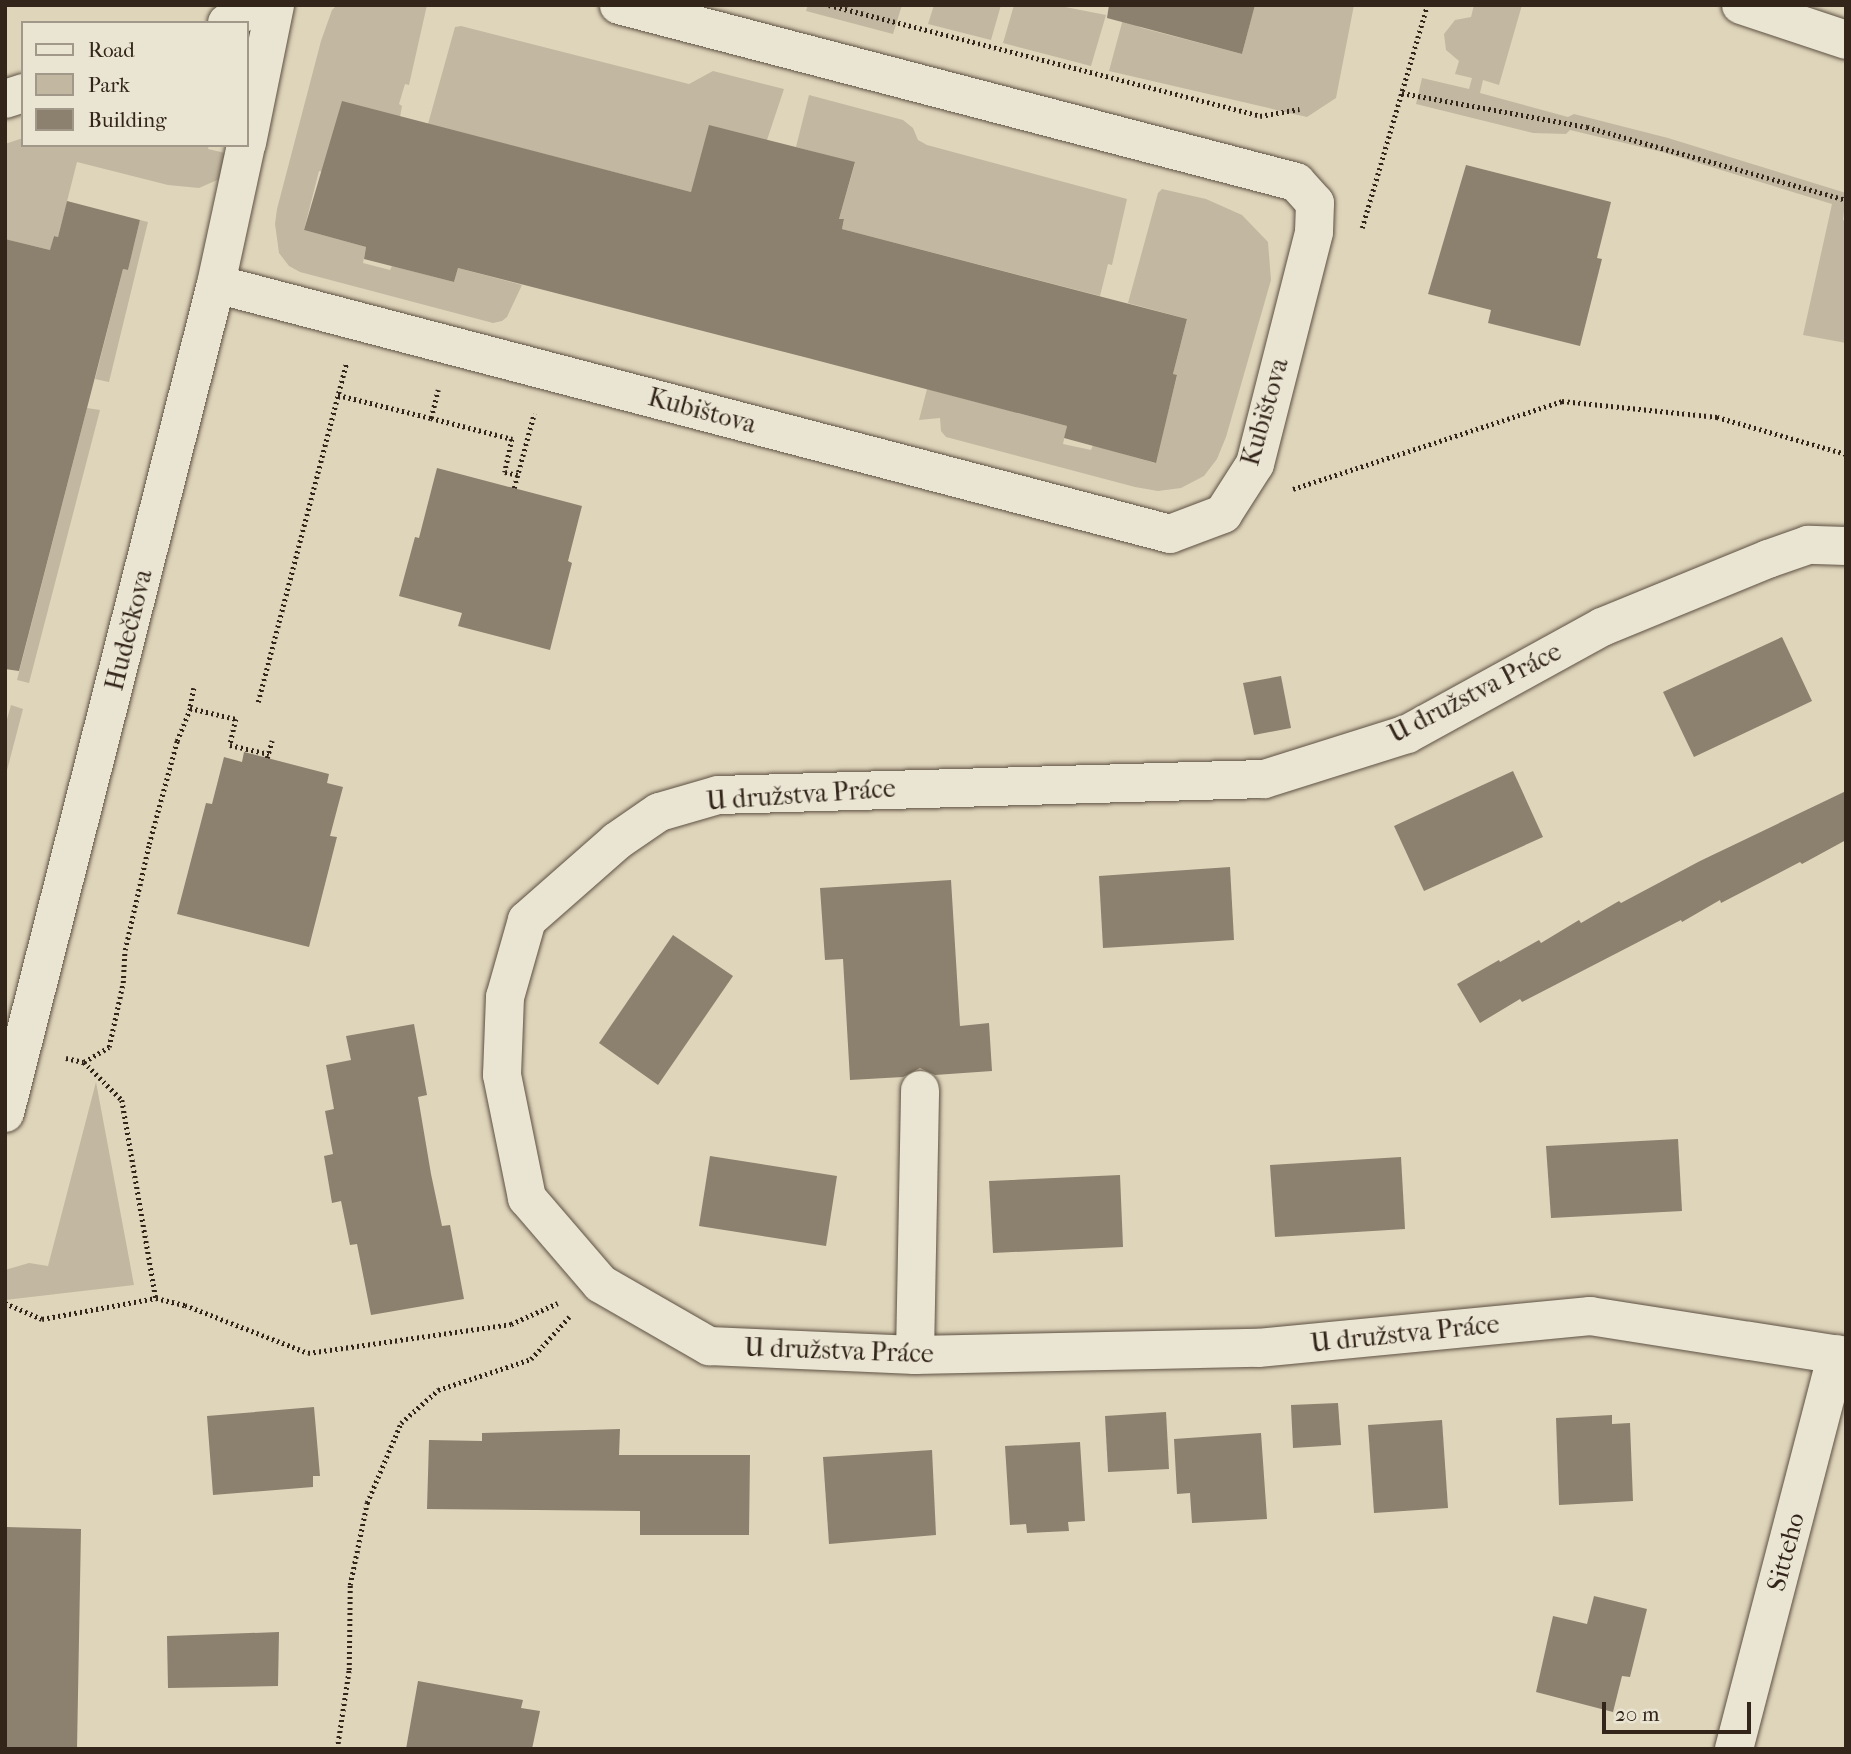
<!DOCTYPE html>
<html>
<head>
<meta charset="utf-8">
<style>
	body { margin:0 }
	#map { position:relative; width:1851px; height:1754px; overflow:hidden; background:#dfd5bb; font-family:"IM FELL French Canon",serif }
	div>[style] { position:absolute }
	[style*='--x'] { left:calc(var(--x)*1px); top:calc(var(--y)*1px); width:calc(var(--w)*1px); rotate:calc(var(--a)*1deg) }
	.green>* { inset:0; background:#c2b7a0 }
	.building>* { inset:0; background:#8c816e }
	.path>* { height:4.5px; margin-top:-2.25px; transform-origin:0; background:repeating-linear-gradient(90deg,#33251a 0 2px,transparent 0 5.5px) }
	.roads { filter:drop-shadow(0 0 2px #5e5142) drop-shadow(0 0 2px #5e5142) }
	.minor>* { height:38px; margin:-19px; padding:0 19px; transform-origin:19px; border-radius:19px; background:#eae4d3 }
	span { translate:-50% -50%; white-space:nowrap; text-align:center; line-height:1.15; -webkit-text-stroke:6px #eae4d3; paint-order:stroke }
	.street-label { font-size:26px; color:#33251a }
	.frame { position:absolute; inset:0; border:7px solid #33251a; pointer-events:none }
	.legend { position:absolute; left:21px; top:21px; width:228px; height:126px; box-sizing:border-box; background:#eae4d3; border:2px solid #a19889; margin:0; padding:9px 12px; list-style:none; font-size:21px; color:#33251a }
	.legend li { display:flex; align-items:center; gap:14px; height:35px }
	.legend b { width:35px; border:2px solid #a19889 }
	.scale { position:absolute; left:1602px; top:1702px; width:149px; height:32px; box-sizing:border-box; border:4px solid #33251a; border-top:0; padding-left:9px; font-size:21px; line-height:24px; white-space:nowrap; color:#33251a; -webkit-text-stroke:5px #eae4d3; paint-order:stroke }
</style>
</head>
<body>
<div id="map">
	<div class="green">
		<i style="clip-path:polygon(337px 5px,427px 5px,409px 85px,405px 84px,399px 104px,402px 106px,400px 117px,324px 172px,319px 171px,304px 230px,366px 247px,363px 263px,390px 270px,392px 266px,454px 282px,458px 268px,522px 285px,507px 317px,502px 321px,493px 323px,300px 272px,289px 266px,279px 253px,275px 224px,277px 209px,321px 41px,332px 10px)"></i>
		<i style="clip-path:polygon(808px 5px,902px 5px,893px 34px,806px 11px)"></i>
		<i style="clip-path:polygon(934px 5px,1001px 5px,991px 40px,928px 24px)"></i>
		<i style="clip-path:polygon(1014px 5px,1055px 5px,1106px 15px,1091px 66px,1003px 43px)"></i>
		<i style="clip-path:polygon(1255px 5px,1354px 5px,1336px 98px,1307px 117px,1109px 71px,1123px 19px,1142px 28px,1242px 54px)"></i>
		<i style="clip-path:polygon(1474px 5px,1522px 5px,1499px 85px,1483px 80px,1480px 93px,1568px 117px,1574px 114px,1668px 138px,1846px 193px,1843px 220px,1846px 221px,1846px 343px,1803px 335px,1832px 204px,1662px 152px,1570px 130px,1566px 134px,1533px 133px,1416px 104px,1422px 78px,1469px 89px,1472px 78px,1455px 74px,1459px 61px,1446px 50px,1444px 34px,1455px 20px,1471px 17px)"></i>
		<i style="clip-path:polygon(461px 26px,689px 84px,713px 71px,784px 89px,767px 140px,691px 192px,428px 124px,455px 27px)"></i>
		<i style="clip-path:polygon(809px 95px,903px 120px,913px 128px,918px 140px,927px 145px,1127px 199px,1112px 265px,1108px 264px,1100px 296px,842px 229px,844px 220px,839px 219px,855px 163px,796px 147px)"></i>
		<i style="clip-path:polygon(23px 138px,23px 145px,209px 145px,208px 149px,225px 153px,224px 177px,199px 188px,168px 185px,77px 162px,58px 237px,54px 236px,51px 247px,54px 251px,5px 239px,5px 144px)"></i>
		<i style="clip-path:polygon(1162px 189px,1206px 199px,1242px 215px,1268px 242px,1271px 280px,1226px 437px,1217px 459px,1204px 476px,1181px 488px,1158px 491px,1135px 487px,946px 437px,941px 431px,940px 418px,919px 420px,927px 389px,1067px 426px,1063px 444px,1091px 450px,1093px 445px,1155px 463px,1177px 376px,1173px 374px,1187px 319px,1128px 303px,1158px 193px)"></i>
		<i style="clip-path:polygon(140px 220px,148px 222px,109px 382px,95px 379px,123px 269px,128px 270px)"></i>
		<i style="clip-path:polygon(87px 408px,100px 410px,29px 683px,17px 680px)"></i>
		<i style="clip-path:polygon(11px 705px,23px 709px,5px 778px,5px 726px)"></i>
		<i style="clip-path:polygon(96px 1082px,134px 1285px,5px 1300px,5px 1270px,29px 1263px,48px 1266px)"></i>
	</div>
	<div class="building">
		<i style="clip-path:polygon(1109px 5px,1255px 5px,1242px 54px,1107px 18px)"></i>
		<i style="clip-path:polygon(342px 101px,691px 192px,709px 125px,855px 162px,839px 219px,844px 219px,842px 229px,1187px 319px,1173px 374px,1177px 375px,1156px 463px,1064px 438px,1067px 426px,808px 358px,458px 268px,454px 282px,364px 259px,366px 247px,304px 230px)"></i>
		<i style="clip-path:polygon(1466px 165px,1611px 202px,1597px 258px,1602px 259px,1580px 346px,1488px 323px,1491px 310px,1428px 294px)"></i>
		<i style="clip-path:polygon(67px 201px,140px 220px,128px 270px,123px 269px,19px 671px,5px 669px,5px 239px,50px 250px,54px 236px,58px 237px)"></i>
		<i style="clip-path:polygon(437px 468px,582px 506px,568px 561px,572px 563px,550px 650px,458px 626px,462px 613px,399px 596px,415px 537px,419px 538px)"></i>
		<i style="clip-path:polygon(1782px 637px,1812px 701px,1694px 757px,1663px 692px)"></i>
		<i style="clip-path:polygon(1281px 676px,1291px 728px,1254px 735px,1243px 683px)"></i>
		<i style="clip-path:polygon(244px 752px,329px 774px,327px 783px,343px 787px,330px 836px,337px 837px,309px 947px,177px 914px,206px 803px,212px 804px,224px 757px,242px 762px)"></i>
		<i style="clip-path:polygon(1513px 771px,1543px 837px,1424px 891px,1394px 826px)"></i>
		<i style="clip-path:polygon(1846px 791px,1846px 840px,1802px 864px,1800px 862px,1721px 903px,1720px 900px,1682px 922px,1681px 920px,1522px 1002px,1520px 999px,1480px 1023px,1457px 984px,1499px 960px,1500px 962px,1539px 940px,1541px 943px,1579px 920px,1581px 923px,1619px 901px,1621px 903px,1700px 861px)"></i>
		<i style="clip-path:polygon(1230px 867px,1234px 940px,1103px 948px,1099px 876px)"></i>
		<i style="clip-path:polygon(951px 880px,960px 1026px,989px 1023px,992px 1071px,935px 1075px,920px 1068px,903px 1077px,850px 1080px,843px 959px,825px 960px,820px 888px)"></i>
		<i style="clip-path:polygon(673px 935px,733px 976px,658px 1085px,599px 1043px)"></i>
		<i style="clip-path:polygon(414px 1024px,427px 1095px,418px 1097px,431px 1174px,442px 1226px,450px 1225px,464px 1299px,371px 1315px,357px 1244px,350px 1245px,341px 1201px,332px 1203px,324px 1156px,333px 1154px,325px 1111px,334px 1109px,326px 1065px,351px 1060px,346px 1036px)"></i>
		<i style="clip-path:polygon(1678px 1139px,1682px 1211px,1551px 1218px,1546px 1146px)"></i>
		<i style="clip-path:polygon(710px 1156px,837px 1176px,826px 1246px,699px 1226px)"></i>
		<i style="clip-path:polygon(1401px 1157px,1405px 1229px,1275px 1237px,1270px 1165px)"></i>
		<i style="clip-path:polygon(1120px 1175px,1123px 1247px,993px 1253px,989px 1181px)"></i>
		<i style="clip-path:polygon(1338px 1403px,1341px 1445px,1293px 1448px,1291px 1405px)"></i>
		<i style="clip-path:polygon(314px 1407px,320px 1476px,313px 1476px,313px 1487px,213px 1495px,207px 1416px)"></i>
		<i style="clip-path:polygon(1166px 1412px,1169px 1469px,1108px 1472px,1105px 1416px)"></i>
		<i style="clip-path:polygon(1612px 1415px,1612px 1424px,1630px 1423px,1633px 1501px,1559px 1505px,1556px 1418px)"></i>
		<i style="clip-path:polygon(1442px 1420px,1448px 1508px,1374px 1513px,1368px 1425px)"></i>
		<i style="clip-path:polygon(620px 1429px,619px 1455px,750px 1455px,749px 1535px,640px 1535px,640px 1511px,427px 1509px,429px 1440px,482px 1441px,482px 1433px)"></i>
		<i style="clip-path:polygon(1261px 1433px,1267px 1519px,1192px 1523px,1190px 1493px,1177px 1494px,1174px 1439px)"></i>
		<i style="clip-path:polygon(1080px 1442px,1085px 1521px,1068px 1522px,1069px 1531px,1027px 1533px,1026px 1524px,1010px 1525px,1005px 1446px)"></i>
		<i style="clip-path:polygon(932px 1450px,936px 1535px,829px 1544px,823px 1457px)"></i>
		<i style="clip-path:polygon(5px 1527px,81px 1529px,77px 1749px,5px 1749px)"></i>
		<i style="clip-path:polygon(1594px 1596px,1647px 1609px,1630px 1677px,1622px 1676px,1613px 1712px,1536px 1692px,1553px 1616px,1587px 1624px)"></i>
		<i style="clip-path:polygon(279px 1632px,278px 1686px,168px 1688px,167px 1636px)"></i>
		<i style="clip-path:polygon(418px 1681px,523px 1700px,521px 1708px,540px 1711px,532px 1749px,406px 1749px)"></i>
	</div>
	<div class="path">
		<i style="--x:829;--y:5;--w:445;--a:14.4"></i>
		<i style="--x:1260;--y:116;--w:40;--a:-10"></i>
		<i style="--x:1402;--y:93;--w:188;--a:10.4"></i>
		<i style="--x:1587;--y:127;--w:269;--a:15.7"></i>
		<i style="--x:1362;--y:228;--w:232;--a:-73.7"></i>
		<i style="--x:338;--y:395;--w:96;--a:13.9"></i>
		<i style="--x:431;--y:418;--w:29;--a:-76"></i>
		<i style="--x:431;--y:418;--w:84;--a:14.5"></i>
		<i style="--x:512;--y:439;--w:34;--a:102"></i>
		<i style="--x:505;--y:472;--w:13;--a:13"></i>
		<i style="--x:514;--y:488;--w:77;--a:-74.9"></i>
		<i style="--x:1293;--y:489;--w:283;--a:-18.1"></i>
		<i style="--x:1562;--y:401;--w:156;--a:5.9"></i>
		<i style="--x:1717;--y:417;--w:134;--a:16"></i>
		<i style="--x:194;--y:688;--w:20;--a:101"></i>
		<i style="--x:190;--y:708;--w:47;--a:13.4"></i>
		<i style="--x:236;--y:719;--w:27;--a:103"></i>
		<i style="--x:230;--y:745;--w:40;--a:13"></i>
		<i style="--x:258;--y:702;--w:349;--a:-75.4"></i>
		<i style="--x:267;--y:758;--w:18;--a:-74"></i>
		<i style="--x:66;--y:1058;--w:18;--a:13"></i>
		<i style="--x:84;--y:1062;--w:54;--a:45"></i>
		<i style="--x:122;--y:1100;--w:201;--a:80.3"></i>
		<i style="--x:156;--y:1298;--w:30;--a:14"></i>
		<i style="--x:185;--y:1305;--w:132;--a:21.3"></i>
		<i style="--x:308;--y:1353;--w:205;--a:-8.1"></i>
		<i style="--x:511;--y:1324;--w:51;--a:-24.1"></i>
		<i style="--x:84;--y:1062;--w:29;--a:-31"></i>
		<i style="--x:109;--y:1047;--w:66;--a:-77.7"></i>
		<i style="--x:123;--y:983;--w:33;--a:-87"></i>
		<i style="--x:125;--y:950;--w:109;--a:-77.2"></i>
		<i style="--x:149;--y:844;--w:107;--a:-74.8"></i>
		<i style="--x:177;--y:741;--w:35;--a:-68"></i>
		<i style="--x:5;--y:1303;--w:40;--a:23.4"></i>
		<i style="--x:42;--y:1319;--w:116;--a:-10.4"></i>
		<i style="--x:337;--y:1749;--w:80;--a:-81.4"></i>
		<i style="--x:349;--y:1670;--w:85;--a:-89.3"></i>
		<i style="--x:350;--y:1585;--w:84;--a:-78.3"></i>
		<i style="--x:367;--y:1503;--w:87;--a:-67"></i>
		<i style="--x:401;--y:1423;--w:50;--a:-41.7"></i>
		<i style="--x:438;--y:1390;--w:98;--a:-18.4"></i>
		<i style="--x:531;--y:1359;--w:57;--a:-47.9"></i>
	</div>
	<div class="roads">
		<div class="minor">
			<i style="--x:1741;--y:5;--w:111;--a:18.4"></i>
			<i style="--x:227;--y:23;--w:32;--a:-34"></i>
			<i style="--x:5;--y:99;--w:19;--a:-18"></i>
			<i style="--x:247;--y:143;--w:141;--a:-78.5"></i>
			<i style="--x:216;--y:284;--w:986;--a:14.68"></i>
			<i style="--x:1170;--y:534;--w:57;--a:-20.7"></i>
			<i style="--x:1223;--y:514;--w:59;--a:-57.4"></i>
			<i style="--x:1255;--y:464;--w:239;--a:-75.7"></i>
			<i style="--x:1314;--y:232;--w:29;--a:-88"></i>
			<i style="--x:1315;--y:203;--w:28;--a:-132"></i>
			<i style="--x:1296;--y:182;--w:700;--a:-165.35"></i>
			<i style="--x:1846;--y:546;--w:38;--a:-178"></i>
			<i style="--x:1808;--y:545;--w:42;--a:160.7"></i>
			<i style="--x:1768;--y:559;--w:179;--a:157.7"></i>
			<i style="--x:1602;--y:627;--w:222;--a:151.2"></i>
			<i style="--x:1407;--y:734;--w:150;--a:162.5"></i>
			<i style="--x:1264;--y:779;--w:546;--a:178.32"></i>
			<i style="--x:718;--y:795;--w:61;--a:163.9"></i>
			<i style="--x:659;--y:812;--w:51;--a:145.4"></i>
			<i style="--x:617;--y:841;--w:120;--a:138.7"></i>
			<i style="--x:527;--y:920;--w:80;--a:105.9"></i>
			<i style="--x:505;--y:997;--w:78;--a:92.2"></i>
			<i style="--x:502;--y:1075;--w:126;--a:78.5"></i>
			<i style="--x:527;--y:1198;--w:113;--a:49.3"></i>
			<i style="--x:601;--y:1284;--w:125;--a:29.9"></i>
			<i style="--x:709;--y:1346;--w:206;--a:2.5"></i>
			<i style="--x:915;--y:1355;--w:343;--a:-1.2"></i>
			<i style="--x:1258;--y:1348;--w:334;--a:-5.5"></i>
			<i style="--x:1590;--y:1316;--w:259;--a:8.9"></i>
			<i style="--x:5;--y:1113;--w:855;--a:-75.72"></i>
			<i style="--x:216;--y:284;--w:142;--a:-77.8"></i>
			<i style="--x:915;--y:1355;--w:265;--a:-88.9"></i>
			<i style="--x:1734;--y:1749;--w:408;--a:-75.4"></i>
		</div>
	</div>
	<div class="street-label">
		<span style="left:702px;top:411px;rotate:15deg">Kubištova</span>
		<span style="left:1265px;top:412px;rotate:-74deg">Kubištova</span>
		<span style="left:129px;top:630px;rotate:-76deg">Hudečkova</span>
		<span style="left:1475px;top:693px;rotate:-27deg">U družstva Práce</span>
		<span style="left:801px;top:795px;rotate:-4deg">U družstva Práce</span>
		<span style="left:1405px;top:1334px;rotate:-6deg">U družstva Práce</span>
		<span style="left:839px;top:1351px;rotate:2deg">U družstva Práce</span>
		<span style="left:1786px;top:1552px;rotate:-75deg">Sitteho</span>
	</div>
	<div class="frame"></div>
	<ul class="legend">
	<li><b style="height:9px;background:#eae4d3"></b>Road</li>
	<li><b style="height:19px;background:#c2b7a0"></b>Park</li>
	<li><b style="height:19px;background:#8c816e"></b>Building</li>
	</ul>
	<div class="scale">20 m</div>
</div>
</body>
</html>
